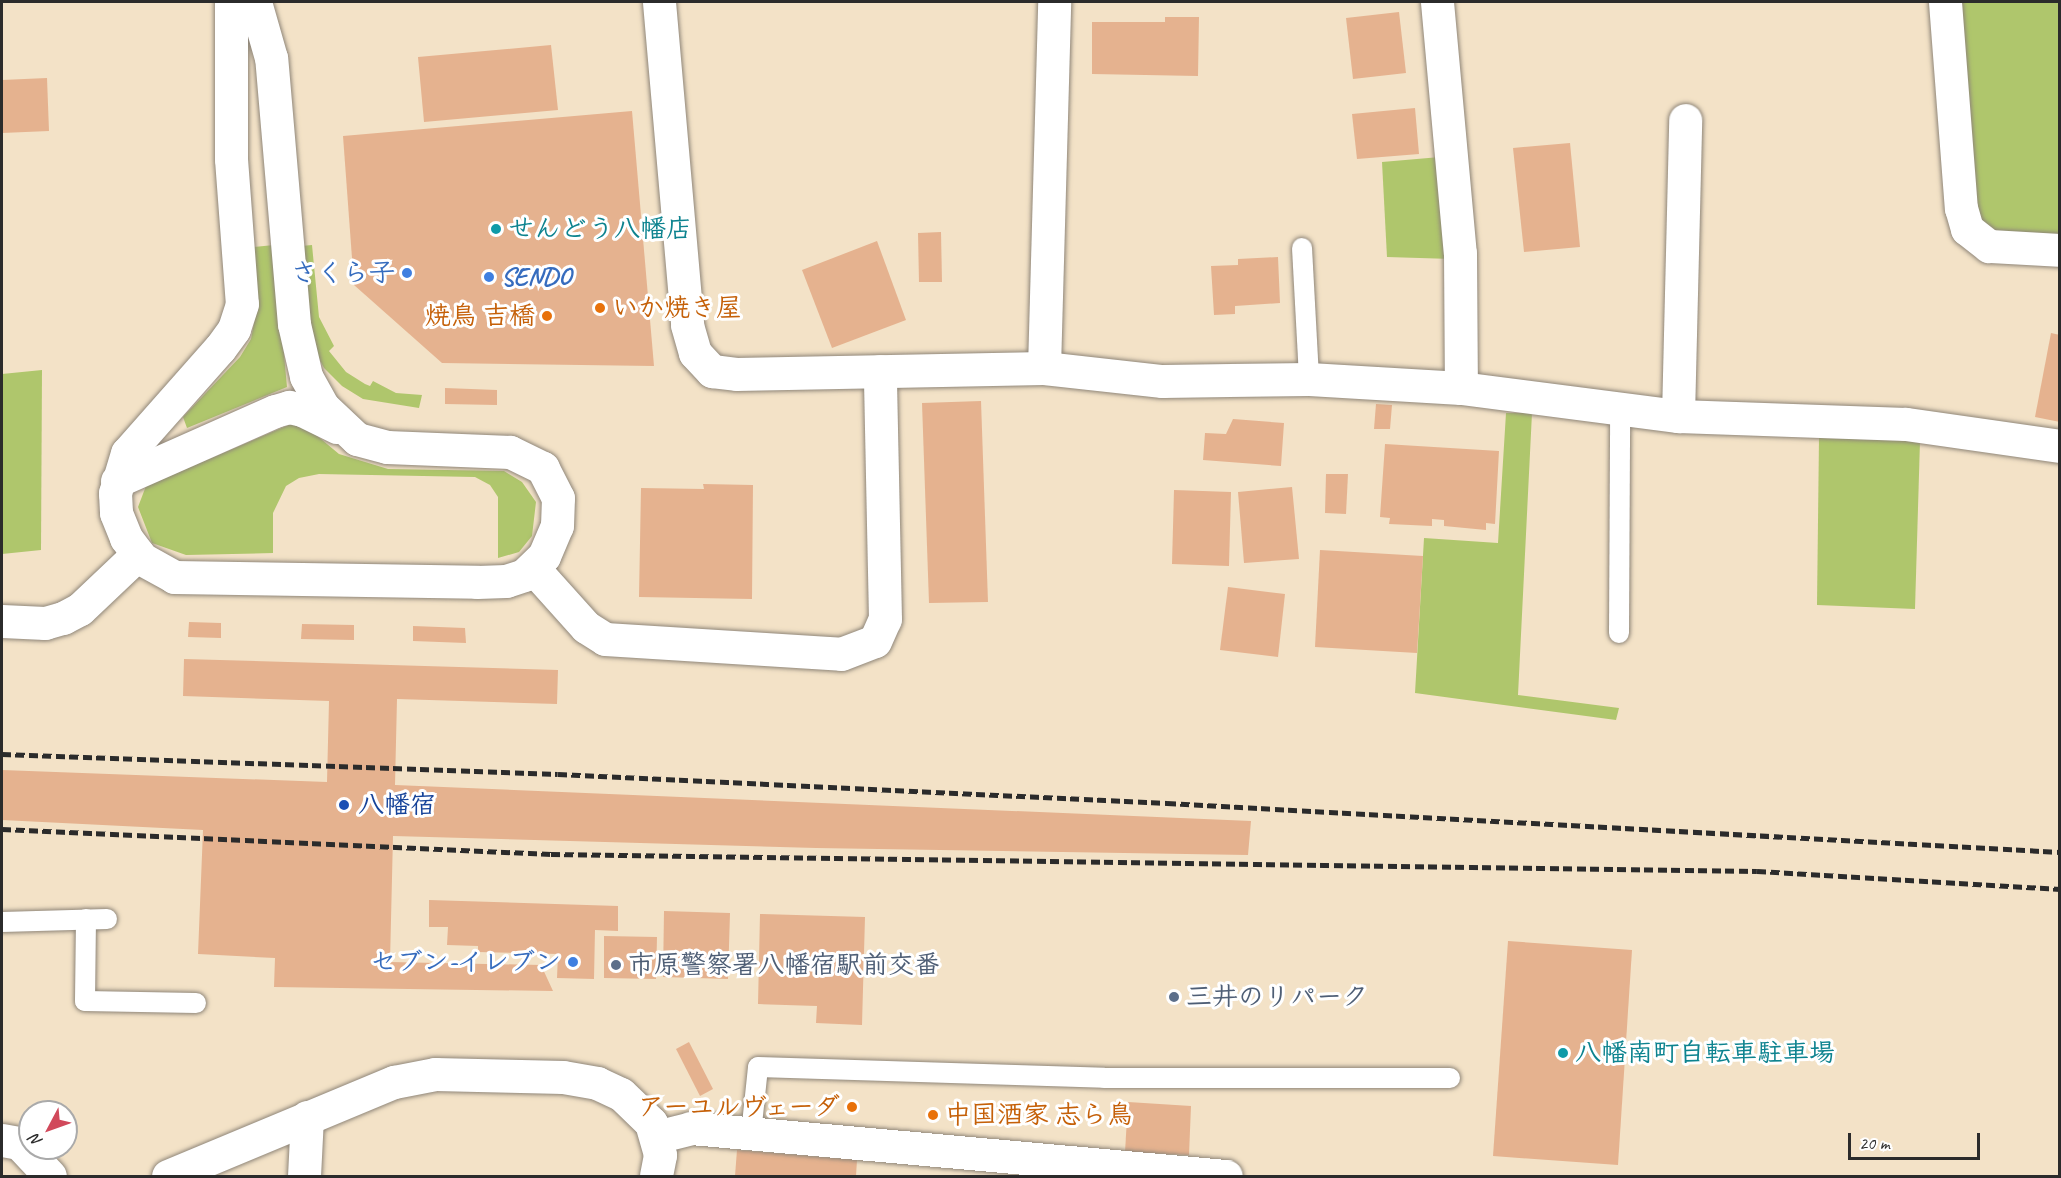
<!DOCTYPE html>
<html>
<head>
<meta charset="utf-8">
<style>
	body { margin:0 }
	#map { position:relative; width:2061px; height:1178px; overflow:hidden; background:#f3e2c7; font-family:Caveat,"Klee One",sans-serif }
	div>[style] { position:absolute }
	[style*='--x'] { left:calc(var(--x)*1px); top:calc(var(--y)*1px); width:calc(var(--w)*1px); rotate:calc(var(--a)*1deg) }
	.green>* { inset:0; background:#afc66c }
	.building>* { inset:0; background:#e5b28f }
	.roads { filter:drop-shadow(0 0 2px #8f8679) drop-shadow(0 0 2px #8f8679) }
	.lane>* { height:20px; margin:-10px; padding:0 10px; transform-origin:10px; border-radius:10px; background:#fff }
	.street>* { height:33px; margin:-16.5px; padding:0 16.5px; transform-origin:16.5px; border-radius:16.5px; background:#fff }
	.secondary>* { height:33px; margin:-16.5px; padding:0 16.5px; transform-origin:16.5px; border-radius:16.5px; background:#fff }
	.rail>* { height:4.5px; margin-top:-2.25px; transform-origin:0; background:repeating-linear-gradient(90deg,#2b2b2b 0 9px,transparent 0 13.5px) }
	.dots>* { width:16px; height:16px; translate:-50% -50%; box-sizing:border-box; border:3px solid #fff; border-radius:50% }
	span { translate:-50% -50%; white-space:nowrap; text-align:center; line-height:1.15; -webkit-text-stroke:6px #fff; paint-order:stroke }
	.culture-label { font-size:26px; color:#0d838f; font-weight:700 }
	.left { translate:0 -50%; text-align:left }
	.shop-label { font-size:26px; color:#366cbe; font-weight:700 }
	.right { translate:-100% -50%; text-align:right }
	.food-label { font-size:26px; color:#c56008; font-weight:700 }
	.transit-label { font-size:26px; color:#164399; font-weight:700 }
	.service-label { font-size:26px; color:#4e5e75; font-weight:700 }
	.frame { position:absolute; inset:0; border:3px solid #2b2b2b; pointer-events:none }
	.north { position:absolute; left:18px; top:1100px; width:60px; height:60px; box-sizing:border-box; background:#fff; border:2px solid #aaa; border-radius:50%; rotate:229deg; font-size:16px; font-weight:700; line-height:24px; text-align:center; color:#2b2b2b }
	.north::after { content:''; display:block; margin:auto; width:21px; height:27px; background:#d1495b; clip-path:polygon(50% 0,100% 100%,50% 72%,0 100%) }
	.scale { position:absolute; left:1848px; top:1133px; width:132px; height:27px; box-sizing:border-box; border:3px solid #2b2b2b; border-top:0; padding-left:8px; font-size:18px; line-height:21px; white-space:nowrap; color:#2b2b2b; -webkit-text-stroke:4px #fff; paint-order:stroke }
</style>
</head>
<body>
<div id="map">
	<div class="green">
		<i style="clip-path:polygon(1952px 2px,2059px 2px,2059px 241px,1977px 230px)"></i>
		<i style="clip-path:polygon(1440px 157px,1452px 259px,1387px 257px,1382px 162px)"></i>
		<i style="clip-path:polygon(274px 245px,287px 387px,187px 428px,183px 417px,240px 357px,251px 339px,258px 302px,253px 247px)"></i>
		<i style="clip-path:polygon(312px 245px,319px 317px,334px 346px,329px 351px,346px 372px,365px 384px,370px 386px,373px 381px,396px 393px,422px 395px,419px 408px,363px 399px,342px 386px,324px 368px,312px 345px,301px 246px)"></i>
		<i style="clip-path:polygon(42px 370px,41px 550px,2px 554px,2px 374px)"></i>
		<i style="clip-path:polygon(1506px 413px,1532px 413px,1518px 695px,1619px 708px,1616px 720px,1415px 693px,1424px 538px,1498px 543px)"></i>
		<i style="clip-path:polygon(291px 424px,309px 429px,339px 454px,388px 469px,504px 471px,522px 482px,536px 502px,532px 536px,519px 552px,498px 558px,498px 497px,490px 485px,475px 477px,319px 474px,299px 478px,286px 486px,273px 513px,273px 553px,186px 555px,152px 543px,138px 507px,146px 486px)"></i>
		<i style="clip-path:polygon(1819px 438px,1920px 441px,1915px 609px,1817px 605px)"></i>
	</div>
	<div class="building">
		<i style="clip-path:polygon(1399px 12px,1406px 73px,1353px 79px,1346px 18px)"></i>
		<i style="clip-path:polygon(1165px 17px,1199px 17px,1198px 76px,1092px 74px,1092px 22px,1165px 22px)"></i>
		<i style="clip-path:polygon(551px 45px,558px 110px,424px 122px,418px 57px)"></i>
		<i style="clip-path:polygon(47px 78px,49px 131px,2px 133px,2px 80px)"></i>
		<i style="clip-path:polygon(1415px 108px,1419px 154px,1357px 159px,1352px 114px)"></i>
		<i style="clip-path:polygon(632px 111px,654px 366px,442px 363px,354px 285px,343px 136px)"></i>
		<i style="clip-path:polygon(1570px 143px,1580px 247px,1524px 252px,1513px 148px)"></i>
		<i style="clip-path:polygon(941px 232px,942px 282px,919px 282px,918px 233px)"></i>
		<i style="clip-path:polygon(877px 241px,906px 320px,832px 348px,802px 270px)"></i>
		<i style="clip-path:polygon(1278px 257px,1280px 303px,1235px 306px,1235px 314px,1214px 315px,1211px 266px,1238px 265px,1238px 259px)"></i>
		<i style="clip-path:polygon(2051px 333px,2060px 335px,2060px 422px,2035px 417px)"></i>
		<i style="clip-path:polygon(445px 388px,497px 390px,497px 405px,445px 404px)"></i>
		<i style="clip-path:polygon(981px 401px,988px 602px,929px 603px,922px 403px)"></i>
		<i style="clip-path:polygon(1376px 404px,1392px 405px,1390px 429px,1374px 429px)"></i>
		<i style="clip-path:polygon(1233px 419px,1284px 423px,1281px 466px,1203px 460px,1205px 433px,1226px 434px)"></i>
		<i style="clip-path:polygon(1385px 444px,1499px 451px,1495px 524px,1486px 523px,1486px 530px,1444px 526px,1444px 520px,1432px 519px,1432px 526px,1389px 524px,1390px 518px,1380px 517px)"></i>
		<i style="clip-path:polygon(1326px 474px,1348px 474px,1346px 514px,1325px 513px)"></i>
		<i style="clip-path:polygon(703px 484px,753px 485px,752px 599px,639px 597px,641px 488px,704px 489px)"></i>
		<i style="clip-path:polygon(1292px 487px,1299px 559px,1244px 563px,1238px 492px)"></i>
		<i style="clip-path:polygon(1174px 490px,1231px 492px,1229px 566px,1172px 564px)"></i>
		<i style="clip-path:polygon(1320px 550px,1423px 556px,1417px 653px,1315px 647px)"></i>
		<i style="clip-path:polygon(1228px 587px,1285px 594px,1278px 657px,1220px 650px)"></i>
		<i style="clip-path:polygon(189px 622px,221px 623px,221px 638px,188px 637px)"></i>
		<i style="clip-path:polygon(302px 624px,354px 625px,354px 640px,301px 639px)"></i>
		<i style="clip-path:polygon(413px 626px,465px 628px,466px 643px,413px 641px)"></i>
		<i style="clip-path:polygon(184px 659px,558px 670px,557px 704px,397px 699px,395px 785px,1251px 821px,1248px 855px,816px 848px,393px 836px,390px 962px,541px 965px,553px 991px,274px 987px,275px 958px,198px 954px,203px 830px,2px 820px,2px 770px,327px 782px,329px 701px,183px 696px)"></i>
		<i style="clip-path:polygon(429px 900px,618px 906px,618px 931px,595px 930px,594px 979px,557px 978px,558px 954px,478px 952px,478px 946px,447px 945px,448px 927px,429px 927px)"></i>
		<i style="clip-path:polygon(664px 911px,730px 913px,728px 979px,663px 977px)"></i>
		<i style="clip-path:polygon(760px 914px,865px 917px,862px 1025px,816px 1023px,817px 1006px,758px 1004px)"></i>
		<i style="clip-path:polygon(604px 936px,657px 937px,656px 979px,604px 978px)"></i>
		<i style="clip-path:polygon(1508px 941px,1632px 950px,1618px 1165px,1493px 1156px)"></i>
		<i style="clip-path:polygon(689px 1042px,713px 1089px,700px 1096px,676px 1049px)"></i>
		<i style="clip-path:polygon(1128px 1102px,1191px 1106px,1189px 1155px,1125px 1152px)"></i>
		<i style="clip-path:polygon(737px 1150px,857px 1160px,856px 1176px,735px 1176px)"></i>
	</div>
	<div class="roads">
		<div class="lane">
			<i style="--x:1302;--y:248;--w:131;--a:86.9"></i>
			<i style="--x:1619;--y:633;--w:225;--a:-89.7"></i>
			<i style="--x:86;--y:919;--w:82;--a:90.7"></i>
			<i style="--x:85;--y:1001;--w:111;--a:1"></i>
			<i style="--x:2;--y:922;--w:105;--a:-1.6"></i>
			<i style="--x:751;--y:1134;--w:67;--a:-84"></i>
			<i style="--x:758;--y:1067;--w:346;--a:1.8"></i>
			<i style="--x:1104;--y:1078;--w:346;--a:0"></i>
		</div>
		<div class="street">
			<i style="--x:659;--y:2;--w:324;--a:85"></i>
			<i style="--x:687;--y:325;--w:29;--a:74"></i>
			<i style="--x:695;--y:353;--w:25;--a:47"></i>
			<i style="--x:712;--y:371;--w:24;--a:7"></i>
			<i style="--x:736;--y:374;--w:308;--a:-1.1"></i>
			<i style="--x:1044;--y:368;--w:119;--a:6.3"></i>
			<i style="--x:1162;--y:381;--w:147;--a:-0.8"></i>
			<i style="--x:1309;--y:379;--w:152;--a:3.4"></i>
			<i style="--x:1461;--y:388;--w:219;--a:7.4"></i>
			<i style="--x:1678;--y:416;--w:228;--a:2"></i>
			<i style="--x:1906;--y:424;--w:156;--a:8.1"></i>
			<i style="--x:1437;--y:2;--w:252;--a:84.8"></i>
			<i style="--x:1460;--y:253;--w:135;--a:89.6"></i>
			<i style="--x:1945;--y:2;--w:207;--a:85.6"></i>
			<i style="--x:1961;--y:208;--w:22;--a:74"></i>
			<i style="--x:1967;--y:229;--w:28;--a:38"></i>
			<i style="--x:1989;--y:246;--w:71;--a:3.2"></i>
			<i style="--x:1044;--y:368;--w:366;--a:-88.4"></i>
			<i style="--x:1678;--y:416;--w:296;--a:-88.6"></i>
			<i style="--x:533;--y:568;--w:79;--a:48.1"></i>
			<i style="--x:586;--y:627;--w:22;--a:32"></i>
			<i style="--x:605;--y:639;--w:236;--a:3.6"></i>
			<i style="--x:841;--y:654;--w:36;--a:-21"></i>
			<i style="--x:875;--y:641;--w:24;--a:-66"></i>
			<i style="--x:885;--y:619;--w:248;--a:-91.2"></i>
			<i style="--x:2;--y:621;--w:43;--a:2.7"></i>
			<i style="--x:45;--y:623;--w:19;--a:-16"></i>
			<i style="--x:63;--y:618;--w:19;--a:-28"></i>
			<i style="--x:80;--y:609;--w:80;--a:-43.5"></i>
			<i style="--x:656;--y:1137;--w:36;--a:-14"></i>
			<i style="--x:691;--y:1128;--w:537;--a:5.13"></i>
			<i style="--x:2;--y:1140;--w:17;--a:10"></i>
			<i style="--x:19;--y:1143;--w:45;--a:46.8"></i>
			<i style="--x:168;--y:1176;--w:245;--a:-22.6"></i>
			<i style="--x:394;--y:1082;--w:42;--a:-11"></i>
			<i style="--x:435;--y:1074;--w:128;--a:1.3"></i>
			<i style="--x:563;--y:1077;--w:35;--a:10"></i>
			<i style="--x:597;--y:1083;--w:26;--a:25"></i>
			<i style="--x:621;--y:1094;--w:42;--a:44"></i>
			<i style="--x:651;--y:1123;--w:33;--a:74"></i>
			<i style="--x:660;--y:1155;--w:21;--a:101"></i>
			<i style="--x:304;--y:1176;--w:59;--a:-87.1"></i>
		</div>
		<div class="secondary">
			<i style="--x:231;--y:2;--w:157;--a:90"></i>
			<i style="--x:231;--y:159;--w:145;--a:85.7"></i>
			<i style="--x:242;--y:304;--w:26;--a:108"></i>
			<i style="--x:234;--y:329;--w:24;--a:126"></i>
			<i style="--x:220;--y:348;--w:140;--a:131.5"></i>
			<i style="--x:127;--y:453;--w:42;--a:106.7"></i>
			<i style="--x:115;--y:493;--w:20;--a:87"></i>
			<i style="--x:116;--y:513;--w:27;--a:68"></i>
			<i style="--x:126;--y:538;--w:26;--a:53"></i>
			<i style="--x:142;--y:559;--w:37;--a:29"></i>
			<i style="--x:174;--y:577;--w:303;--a:0.9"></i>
			<i style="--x:477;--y:582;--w:29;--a:-2"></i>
			<i style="--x:506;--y:581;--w:19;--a:-18"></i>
			<i style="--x:524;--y:575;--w:28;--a:-44"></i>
			<i style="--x:544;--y:556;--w:33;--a:-67"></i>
			<i style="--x:557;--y:526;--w:28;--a:-88"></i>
			<i style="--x:558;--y:498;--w:34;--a:-117"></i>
			<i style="--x:543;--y:468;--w:37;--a:-154"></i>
			<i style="--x:510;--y:452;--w:123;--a:-177.7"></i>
			<i style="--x:387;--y:447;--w:31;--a:-165"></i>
			<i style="--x:357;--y:439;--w:47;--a:-136.7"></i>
			<i style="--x:323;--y:407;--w:35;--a:-119"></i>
			<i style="--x:306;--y:376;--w:53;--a:-103"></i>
			<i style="--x:294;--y:324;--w:267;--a:-94.9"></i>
			<i style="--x:271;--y:58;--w:58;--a:-105.9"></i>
			<i style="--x:117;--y:481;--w:173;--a:-23.9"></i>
			<i style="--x:275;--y:411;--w:15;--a:-16"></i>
			<i style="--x:289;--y:407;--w:13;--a:13"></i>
			<i style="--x:302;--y:410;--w:39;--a:26"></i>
		</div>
	</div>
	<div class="rail">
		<i style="--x:2;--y:754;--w:556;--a:2.06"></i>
		<i style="--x:558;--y:774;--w:610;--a:2.73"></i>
		<i style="--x:1167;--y:803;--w:894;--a:3.14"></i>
		<i style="--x:2;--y:829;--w:550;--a:2.61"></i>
		<i style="--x:551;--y:854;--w:1206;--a:0.81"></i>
		<i style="--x:1757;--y:871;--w:304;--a:3.4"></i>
	</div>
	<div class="dots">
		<i style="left:496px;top:229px;background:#0f9aa8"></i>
		<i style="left:407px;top:273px;background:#3f7fe0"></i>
		<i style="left:489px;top:277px;background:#3f7fe0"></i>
		<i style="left:600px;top:308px;background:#e8710a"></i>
		<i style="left:547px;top:316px;background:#e8710a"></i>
		<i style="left:344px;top:805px;background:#1a4fb4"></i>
		<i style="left:573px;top:962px;background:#3f7fe0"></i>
		<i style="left:616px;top:965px;background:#5c6f8a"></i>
		<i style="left:1174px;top:997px;background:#5c6f8a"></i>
		<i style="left:1563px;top:1053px;background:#0f9aa8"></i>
		<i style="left:852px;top:1107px;background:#e8710a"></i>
		<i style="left:933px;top:1115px;background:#e8710a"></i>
	</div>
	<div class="culture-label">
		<span class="left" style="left:508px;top:229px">せんどう八幡店</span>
		<span class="left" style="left:1575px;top:1053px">八幡南町自転車駐車場</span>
	</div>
	<div class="shop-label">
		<span class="right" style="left:395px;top:273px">さくら子</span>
		<span class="left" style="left:501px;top:277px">SENDO</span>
		<span class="right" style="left:561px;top:962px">セブン-イレブン</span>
	</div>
	<div class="food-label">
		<span class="left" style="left:612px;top:308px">いか焼き屋</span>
		<span class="right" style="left:535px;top:316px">焼鳥 吉橋</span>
		<span class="right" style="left:840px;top:1107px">アーユルヴェーダ</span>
		<span class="left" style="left:945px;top:1115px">中国酒家 志ら鳥</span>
	</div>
	<div class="transit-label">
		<span class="left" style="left:358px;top:805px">八幡宿</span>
	</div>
	<div class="service-label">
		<span class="left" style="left:628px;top:965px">市原警察署八幡宿駅前交番</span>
		<span class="left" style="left:1186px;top:997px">三井のリパーク</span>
	</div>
	<div class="frame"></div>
	<div class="north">N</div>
	<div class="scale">20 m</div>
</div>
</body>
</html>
